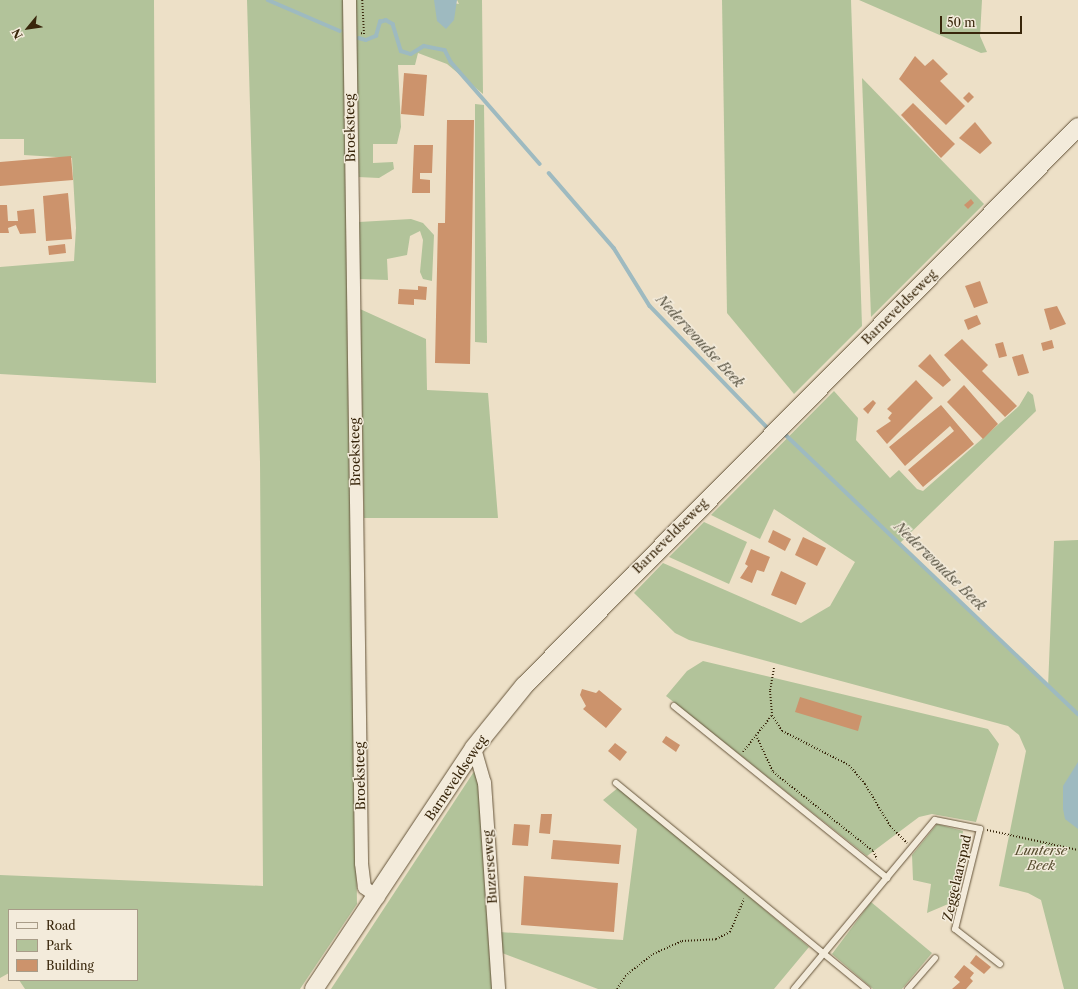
<!DOCTYPE html>
<html>
<head>
<meta charset="utf-8">
<style>
	body { margin:0 }
	#map { position:relative; width:1078px; height:989px; overflow:hidden; background:#ede0c7; font-family:"Libre Caslon Text",serif }
	div>[style] { position:absolute }
	[style*='--x'] { left:calc(var(--x)*1px); top:calc(var(--y)*1px); width:calc(var(--w)*1px); rotate:calc(var(--a)*1deg) }
	.green>* { inset:0; background:#b2c39a }
	.water>* { inset:0; background:#9ebac0 }
	.stream>* { height:3.5px; margin:-1.75px; padding:0 1.75px; transform-origin:1.75px; border-radius:1.75px; background:#9ebac0 }
	.building>* { inset:0; background:#cc936c }
	.path>* { height:2px; margin-top:-1px; transform-origin:0; background:repeating-linear-gradient(90deg,#38260b 0 1px,transparent 0 3px) }
	.roads { filter:drop-shadow(0 0 1px #65543a) drop-shadow(0 0 1px #65543a) }
	.lane>* { height:6px; margin:-3px; padding:0 3px; transform-origin:3px; border-radius:3px; background:#f3ebdb }
	.street>* { height:13px; margin:-6.5px; padding:0 6.5px; transform-origin:6.5px; border-radius:6.5px; background:#f3ebdb }
	.secondary>* { height:18px; margin:-9px; padding:0 9px; transform-origin:9px; border-radius:9px; background:#f3ebdb }
	span { translate:-50% -50%; white-space:nowrap; text-align:center; line-height:1.15; -webkit-text-stroke:3px #f3ebdb; paint-order:stroke }
	.street-label { font-size:13px; color:#38260b }
	.park-label { font-size:13px; color:#564d2f; font-style:italic }
	.water-label { font-size:14px; color:#575241; font-style:italic }
	.legend { position:absolute; left:8px; top:909px; width:130px; height:72px; box-sizing:border-box; background:#f3ebdb; border:1px solid #a89c88; margin:0; padding:5px 7px; list-style:none; font-size:12px; color:#38260b }
	.legend li { display:flex; align-items:center; gap:8px; height:20px }
	.legend b { width:20px; border:1px solid #a89c88 }
	.north { position:absolute; left:8px; top:8px; width:40px; height:40px; -webkit-text-stroke:3px #f3ebdb; paint-order:stroke; rotate:241deg; font-size:11px; font-weight:700; line-height:16px; text-align:center; color:#38260b }
	.north::after { content:''; display:block; margin:auto; width:14px; height:18px; background:#38260b; clip-path:polygon(50% 0,100% 100%,50% 72%,0 100%) }
	.scale { position:absolute; left:940px; top:16px; width:82px; height:18px; box-sizing:border-box; border:2px solid #38260b; border-top:0; padding-left:5px; font-size:12px; line-height:14px; white-space:nowrap; color:#38260b; -webkit-text-stroke:3px #f3ebdb; paint-order:stroke }
</style>
</head>
<body>
<div id="map">
	<div class="green">
		<i style="clip-path:polygon(0 0,154px 0,156px 383px,0 374px,0 267px,74px 261px,76px 228px,72px 158px,24px 155px,24px 139px,0 139px)"></i>
		<i style="clip-path:polygon(247px 0,343px 0,357px 904px,300px 989px,25px 989px,19px 980px,137px 980px,137px 910px,9px 910px,9px 973px,0 978px,0 875px,263px 886px,260px 462px)"></i>
		<i style="clip-path:polygon(355px 0,434px 0,459px 4px,457px 0,482px 0,483px 94px,447px 64px,418px 53px,415px 65px,398px 65px,401px 127px,397px 144px,373px 144px,373px 163px,393px 162px,394px 169px,379px 178px,358px 177px)"></i>
		<i style="clip-path:polygon(722px 0,851px 0,862px 326px,794px 394px,727px 313px)"></i>
		<i style="clip-path:polygon(859px 0,982px 0,980px 36px,987px 52px,981px 53px)"></i>
		<i style="clip-path:polygon(862px 78px,984px 204px,871px 317px)"></i>
		<i style="clip-path:polygon(475px 104px,484px 105px,487px 343px,475px 342px)"></i>
		<i style="clip-path:polygon(411px 219px,423px 223px,434px 235px,432px 281px,423px 279px,420px 272px,423px 240px,420px 231px,410px 236px,407px 255px,387px 259px,388px 280px,359px 279px,359px 222px)"></i>
		<i style="clip-path:polygon(360px 309px,426px 339px,427px 390px,488px 393px,498px 518px,364px 518px)"></i>
		<i style="clip-path:polygon(834px 391px,858px 418px,856px 440px,890px 478px,899px 470px,917px 489px,923px 491px,1019px 406px,1028px 391px,1033px 395px,1036px 411px,899px 544px,1048px 687px,1054px 541px,1078px 540px,1078px 989px,1064px 989px,1041px 900px,1028px 893px,999px 886px,1026px 751px,1019px 735px,1008px 726px,689px 640px,675px 633px,634px 593px,663px 563px,801px 623px,830px 606px,855px 562px,774px 509px,760px 539px,711px 515px)"></i>
		<i style="clip-path:polygon(704px 522px,747px 542px,729px 584px,669px 557px)"></i>
		<i style="clip-path:polygon(703px 661px,988px 729px,999px 744px,976px 822px,932px 814px,919px 817px,867px 856px,666px 696px,687px 671px)"></i>
		<i style="clip-path:polygon(477px 767px,492px 989px,331px 989px)"></i>
		<i style="clip-path:polygon(619px 787px,809px 947px,774px 989px,598px 989px,502px 953px,499px 932px,623px 940px,637px 829px,603px 800px)"></i>
		<i style="clip-path:polygon(937px 824px,963px 831px,953px 902px,927px 913px,931px 884px,913px 880px,912px 855px)"></i>
		<i style="clip-path:polygon(871px 902px,932px 953px,902px 989px,873px 989px,832px 954px)"></i>
	</div>
	<div class="water">
		<i style="clip-path:polygon(434px 0,457px 0,454px 20px,446px 29px,437px 21px)"></i>
		<i style="clip-path:polygon(1078px 762px,1078px 829px,1065px 819px,1063px 809px,1063px 786px)"></i>
	</div>
	<div class="stream">
		<i style="--x:268;--y:0;--w:78;--a:23.3"></i>
		<i style="--x:359;--y:38;--w:7;--a:16"></i>
		<i style="--x:366;--y:40;--w:11;--a:-22"></i>
		<i style="--x:376;--y:36;--w:15;--a:-74"></i>
		<i style="--x:380;--y:22;--w:6;--a:-18"></i>
		<i style="--x:386;--y:20;--w:8;--a:30"></i>
		<i style="--x:393;--y:24;--w:28;--a:73"></i>
		<i style="--x:401;--y:51;--w:10;--a:17"></i>
		<i style="--x:411;--y:54;--w:15;--a:-32"></i>
		<i style="--x:424;--y:46;--w:21;--a:11"></i>
		<i style="--x:445;--y:50;--w:13;--a:63"></i>
		<i style="--x:451;--y:62;--w:135;--a:48.9"></i>
		<i style="--x:549;--y:173;--w:99;--a:49.1"></i>
		<i style="--x:614;--y:248;--w:68;--a:58.2"></i>
		<i style="--x:650;--y:306;--w:167;--a:46"></i>
		<i style="--x:786;--y:435;--w:404;--a:43.7"></i>
	</div>
	<div class="building">
		<i style="clip-path:polygon(915px 56px,925px 66px,933px 59px,948px 74px,940px 81px,965px 106px,946px 125px,899px 79px)"></i>
		<i style="clip-path:polygon(404px 73px,427px 75px,424px 116px,401px 114px)"></i>
		<i style="clip-path:polygon(969px 92px,974px 97px,968px 103px,963px 98px)"></i>
		<i style="clip-path:polygon(913px 103px,955px 144px,941px 158px,901px 115px)"></i>
		<i style="clip-path:polygon(447px 120px,474px 120px,470px 364px,435px 363px,438px 223px,445px 223px)"></i>
		<i style="clip-path:polygon(975px 122px,992px 143px,980px 154px,959px 138px)"></i>
		<i style="clip-path:polygon(414px 145px,433px 145px,432px 173px,420px 173px,420px 179px,430px 180px,430px 193px,412px 193px)"></i>
		<i style="clip-path:polygon(71px 156px,73px 180px,0 186px,0 162px)"></i>
		<i style="clip-path:polygon(68px 193px,72px 239px,46px 241px,43px 196px)"></i>
		<i style="clip-path:polygon(971px 199px,974px 203px,968px 209px,964px 205px)"></i>
		<i style="clip-path:polygon(0 205px,7px 205px,8px 221px,18px 221px,17px 211px,34px 209px,36px 233px,20px 234px,16px 225px,8px 228px,9px 233px,0 233px)"></i>
		<i style="clip-path:polygon(65px 244px,66px 253px,49px 255px,48px 246px)"></i>
		<i style="clip-path:polygon(980px 281px,988px 303px,974px 308px,965px 286px)"></i>
		<i style="clip-path:polygon(418px 286px,427px 287px,426px 300px,414px 299px,414px 305px,398px 304px,399px 289px,418px 290px)"></i>
		<i style="clip-path:polygon(1057px 306px,1066px 324px,1050px 330px,1044px 309px)"></i>
		<i style="clip-path:polygon(977px 315px,981px 324px,968px 330px,964px 320px)"></i>
		<i style="clip-path:polygon(962px 339px,988px 365px,982px 371px,1017px 406px,1005px 417px,944px 355px)"></i>
		<i style="clip-path:polygon(1052px 340px,1054px 348px,1043px 351px,1041px 343px)"></i>
		<i style="clip-path:polygon(1003px 342px,1007px 356px,999px 358px,995px 344px)"></i>
		<i style="clip-path:polygon(930px 354px,951px 380px,943px 387px,918px 366px)"></i>
		<i style="clip-path:polygon(1023px 354px,1029px 373px,1018px 376px,1012px 357px)"></i>
		<i style="clip-path:polygon(916px 380px,933px 398px,887px 444px,876px 431px,891px 421px,888px 418px,892px 413px,887px 409px)"></i>
		<i style="clip-path:polygon(964px 385px,998px 424px,983px 439px,947px 402px)"></i>
		<i style="clip-path:polygon(873px 400px,876px 403px,868px 414px,863px 409px)"></i>
		<i style="clip-path:polygon(941px 405px,974px 444px,923px 487px,908px 470px,954px 431px,950px 426px,905px 466px,889px 447px)"></i>
		<i style="clip-path:polygon(773px 530px,791px 539px,785px 551px,768px 542px)"></i>
		<i style="clip-path:polygon(803px 537px,826px 548px,817px 566px,795px 555px)"></i>
		<i style="clip-path:polygon(751px 549px,770px 557px,764px 572px,757px 570px,752px 583px,740px 578px,748px 566px,745px 564px)"></i>
		<i style="clip-path:polygon(781px 571px,806px 583px,796px 605px,771px 595px)"></i>
		<i style="clip-path:polygon(582px 689px,596px 693px,599px 690px,622px 709px,606px 728px,583px 709px,586px 706px,580px 695px)"></i>
		<i style="clip-path:polygon(800px 697px,862px 716px,858px 731px,795px 712px)"></i>
		<i style="clip-path:polygon(666px 736px,680px 745px,676px 752px,662px 742px)"></i>
		<i style="clip-path:polygon(615px 743px,627px 752px,620px 761px,608px 751px)"></i>
		<i style="clip-path:polygon(541px 814px,552px 814px,550px 834px,539px 833px)"></i>
		<i style="clip-path:polygon(514px 824px,530px 825px,528px 846px,512px 845px)"></i>
		<i style="clip-path:polygon(553px 840px,621px 845px,619px 864px,551px 859px)"></i>
		<i style="clip-path:polygon(524px 876px,618px 883px,614px 932px,521px 925px)"></i>
		<i style="clip-path:polygon(976px 955px,991px 967px,984px 974px,970px 963px)"></i>
		<i style="clip-path:polygon(964px 965px,974px 973px,970px 978px,973px 981px,966px 989px,952px 989px,960px 982px,954px 977px)"></i>
	</div>
	<div class="path">
		<i style="--x:361;--y:33;--w:3;--a:18"></i>
		<i style="--x:364;--y:34;--w:34;--a:-93"></i>
		<i style="--x:774;--y:668;--w:23;--a:100"></i>
		<i style="--x:770;--y:691;--w:24;--a:85"></i>
		<i style="--x:772;--y:715;--w:19;--a:58"></i>
		<i style="--x:782;--y:731;--w:75;--a:26.9"></i>
		<i style="--x:849;--y:765;--w:25;--a:50"></i>
		<i style="--x:865;--y:784;--w:49;--a:59.2"></i>
		<i style="--x:890;--y:826;--w:24;--a:45"></i>
		<i style="--x:756;--y:735;--w:41;--a:65.3"></i>
		<i style="--x:773;--y:772;--w:127;--a:38.3"></i>
		<i style="--x:873;--y:851;--w:9;--a:63"></i>
		<i style="--x:743;--y:752;--w:47;--a:-51.9"></i>
		<i style="--x:987;--y:830;--w:93;--a:12.4"></i>
		<i style="--x:617;--y:989;--w:15;--a:-58"></i>
		<i style="--x:625;--y:976;--w:36;--a:-38"></i>
		<i style="--x:653;--y:954;--w:32;--a:-24"></i>
		<i style="--x:682;--y:941;--w:34;--a:-3"></i>
		<i style="--x:716;--y:939;--w:16;--a:-27"></i>
		<i style="--x:730;--y:932;--w:36;--a:-67"></i>
	</div>
	<div class="roads">
		<div class="lane">
			<i style="--x:674;--y:706;--w:274;--a:38.9"></i>
			<i style="--x:616;--y:783;--w:325;--a:39.4"></i>
			<i style="--x:794;--y:989;--w:220;--a:-50.2"></i>
			<i style="--x:935;--y:820;--w:46;--a:11.3"></i>
			<i style="--x:980;--y:829;--w:103;--a:104"></i>
			<i style="--x:955;--y:929;--w:57;--a:37.9"></i>
			<i style="--x:908;--y:989;--w:41;--a:-48.9"></i>
		</div>
		<div class="street">
			<i style="--x:349;--y:0;--w:863;--a:89.2"></i>
			<i style="--x:361;--y:863;--w:24;--a:83"></i>
			<i style="--x:364;--y:887;--w:17;--a:36"></i>
			<i style="--x:474;--y:748;--w:35;--a:74"></i>
			<i style="--x:484;--y:782;--w:207;--a:86.1"></i>
		</div>
		<div class="secondary">
			<i style="--x:314;--y:989;--w:289;--a:-56.4"></i>
			<i style="--x:474;--y:748;--w:80;--a:-51.1"></i>
			<i style="--x:524;--y:686;--w:787;--a:-45.26"></i>
		</div>
	</div>
	<div class="street-label">
		<span style="left:350px;top:128px;rotate:-91deg">Broeksteeg</span>
		<span style="left:899px;top:307px;rotate:-45deg">Barneveldseweg</span>
		<span style="left:355px;top:452px;rotate:-91deg">Broeksteeg</span>
		<span style="left:670px;top:536px;rotate:-45deg">Barneveldseweg</span>
		<span style="left:360px;top:776px;rotate:-91deg">Broeksteeg</span>
		<span style="left:456px;top:778px;rotate:-56deg">Barneveldseweg</span>
		<span style="left:490px;top:867px;rotate:-94deg">Buzerseweg</span>
		<span style="left:957px;top:878px;rotate:-77deg">Zeggelaarspad</span>
	</div>
	<div class="park-label">
		<span style="left:1041px;top:858px">Lunterse<br>Beek</span>
	</div>
	<div class="water-label">
		<span style="left:700px;top:341px;rotate:47deg">Nederwoudse Beek</span>
		<span style="left:940px;top:566px;rotate:44deg">Nederwoudse Beek</span>
	</div>
	<ul class="legend">
	<li><b style="height:5px;background:#f3ebdb"></b>Road</li>
	<li><b style="height:11px;background:#b2c39a"></b>Park</li>
	<li><b style="height:11px;background:#cc936c"></b>Building</li>
	</ul>
	<div class="north">N</div>
	<div class="scale">50 m</div>
</div>
</body>
</html>
